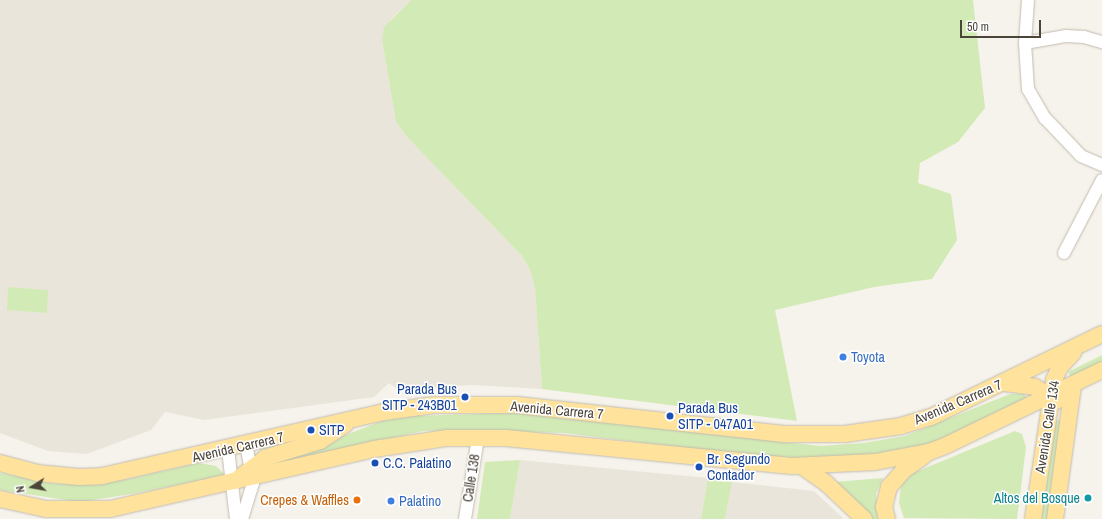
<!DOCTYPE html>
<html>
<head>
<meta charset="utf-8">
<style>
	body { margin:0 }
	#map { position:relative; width:1102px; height:519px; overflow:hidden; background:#f6f3ec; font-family:"Archivo Narrow",sans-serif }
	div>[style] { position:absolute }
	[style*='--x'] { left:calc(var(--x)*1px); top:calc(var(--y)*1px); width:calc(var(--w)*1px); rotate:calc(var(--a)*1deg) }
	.residential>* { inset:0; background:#eae5da }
	.green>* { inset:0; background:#d2eab5 }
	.roads { filter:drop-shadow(0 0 1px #c2bbae) drop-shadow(0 0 1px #c2bbae) }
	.minor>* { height:12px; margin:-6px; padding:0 6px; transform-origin:6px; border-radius:6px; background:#fff }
	.major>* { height:16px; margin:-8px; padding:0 8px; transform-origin:8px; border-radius:8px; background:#ffe39c }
	.dots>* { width:11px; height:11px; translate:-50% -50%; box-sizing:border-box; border:2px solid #fff; border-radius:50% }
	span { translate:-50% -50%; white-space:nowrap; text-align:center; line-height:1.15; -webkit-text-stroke:3px #fff; paint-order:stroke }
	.shop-label { font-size:14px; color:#366cbe }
	.left { translate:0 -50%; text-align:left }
	.transit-label { font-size:14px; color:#164399 }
	.right { translate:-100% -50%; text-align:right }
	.street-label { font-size:14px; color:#4b4439 }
	.culture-label { font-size:14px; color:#0d838f }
	.food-label { font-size:14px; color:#c56008 }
	.north { position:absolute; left:12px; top:467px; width:40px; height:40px; -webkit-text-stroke:3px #fff; paint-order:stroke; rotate:259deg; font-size:11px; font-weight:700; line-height:16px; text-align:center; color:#4b4439 }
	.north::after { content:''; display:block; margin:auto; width:14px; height:18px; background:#4b4439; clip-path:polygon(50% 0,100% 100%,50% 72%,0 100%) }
	.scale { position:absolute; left:960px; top:20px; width:81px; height:18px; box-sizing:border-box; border:2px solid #4b4439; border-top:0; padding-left:5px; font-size:12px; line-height:14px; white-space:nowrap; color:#4b4439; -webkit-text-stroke:3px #fff; paint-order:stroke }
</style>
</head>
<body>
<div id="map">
	<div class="residential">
		<i style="clip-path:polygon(0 0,411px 0,392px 18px,382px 40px,396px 122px,407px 137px,522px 256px,530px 270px,535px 288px,542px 389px,473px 385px,399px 390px,389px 383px,374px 397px,204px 420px,165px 412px,151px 430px,87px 454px,48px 451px,0 433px)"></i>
		<i style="clip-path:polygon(520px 460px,708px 478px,701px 519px,510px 519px)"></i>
		<i style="clip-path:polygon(732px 482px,814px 491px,844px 519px,725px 519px)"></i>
	</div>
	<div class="green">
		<i style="clip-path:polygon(411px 0,973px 0,985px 108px,958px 142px,920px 163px,918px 183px,951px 194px,957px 240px,932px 279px,874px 287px,775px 310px,797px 421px,542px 389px,535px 288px,530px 270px,522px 256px,407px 137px,396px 122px,382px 40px,384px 27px)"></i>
		<i style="clip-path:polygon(8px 287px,48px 290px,47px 313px,7px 310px)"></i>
		<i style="clip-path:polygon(1102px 355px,1102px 363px,1071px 377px,1068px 372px)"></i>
		<i style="clip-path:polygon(1010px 394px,1024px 394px,1029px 400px,946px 439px,899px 453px,814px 460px,718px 452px,564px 433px,470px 430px,423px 431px,263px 467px,382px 421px,414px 416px,514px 413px,821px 446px,864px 443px,905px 436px)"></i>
		<i style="clip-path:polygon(1063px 419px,1049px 519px,1038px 519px,1053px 422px)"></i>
		<i style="clip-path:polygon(1015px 431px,1022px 434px,1026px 447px,1017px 519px,904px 518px,899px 503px,901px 486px,913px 473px)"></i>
		<i style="clip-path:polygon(520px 460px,510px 519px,477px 519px,485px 462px)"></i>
		<i style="clip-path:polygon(199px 463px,216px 466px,225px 475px,137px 493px,80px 502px,0 490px,0 473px,54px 484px,89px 485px,129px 479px)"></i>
		<i style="clip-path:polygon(708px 478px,732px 482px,725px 519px,701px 519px)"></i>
		<i style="clip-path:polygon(883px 478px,876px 494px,878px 519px,873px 519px,834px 482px)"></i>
	</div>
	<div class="roads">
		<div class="minor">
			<i style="--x:1028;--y:0;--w:43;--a:94"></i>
			<i style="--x:1025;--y:43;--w:46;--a:86.3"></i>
			<i style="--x:1028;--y:89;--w:34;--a:60"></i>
			<i style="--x:1045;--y:118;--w:52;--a:46.5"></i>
			<i style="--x:1081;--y:156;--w:23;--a:23"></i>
			<i style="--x:1025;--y:43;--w:42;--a:-9.7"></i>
			<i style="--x:1066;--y:36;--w:18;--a:3"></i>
			<i style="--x:1084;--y:37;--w:19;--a:16"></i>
			<i style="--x:1064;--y:253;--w:82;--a:-62.5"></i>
			<i style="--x:228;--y:449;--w:70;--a:83.5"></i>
			<i style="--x:242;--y:519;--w:38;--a:-73"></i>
			<i style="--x:253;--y:483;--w:39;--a:-100"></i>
			<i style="--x:465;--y:519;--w:82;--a:-80.9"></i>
		</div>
		<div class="major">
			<i style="--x:1004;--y:383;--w:31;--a:7"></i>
			<i style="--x:1035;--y:387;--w:26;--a:31"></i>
			<i style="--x:0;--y:463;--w:38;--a:15"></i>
			<i style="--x:37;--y:473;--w:42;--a:5.4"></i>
			<i style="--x:79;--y:477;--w:23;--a:-2"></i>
			<i style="--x:102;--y:476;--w:288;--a:-12.8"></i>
			<i style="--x:383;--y:412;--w:52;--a:-7.7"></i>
			<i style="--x:435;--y:405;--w:82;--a:0"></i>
			<i style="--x:517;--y:405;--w:271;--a:6.2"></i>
			<i style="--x:786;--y:434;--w:59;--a:0"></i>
			<i style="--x:845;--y:434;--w:57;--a:-8.1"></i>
			<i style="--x:901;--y:426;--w:31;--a:-17"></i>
			<i style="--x:931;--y:417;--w:190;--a:-25.9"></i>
			<i style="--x:803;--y:467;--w:29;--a:35"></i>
			<i style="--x:827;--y:484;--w:51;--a:43.4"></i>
			<i style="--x:235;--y:481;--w:38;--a:-37"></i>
			<i style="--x:265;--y:458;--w:58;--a:-17.2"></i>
			<i style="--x:320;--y:441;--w:30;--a:-33"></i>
			<i style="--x:0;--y:499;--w:47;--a:12.3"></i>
			<i style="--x:46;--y:509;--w:64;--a:0"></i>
			<i style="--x:110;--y:509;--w:271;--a:-12.8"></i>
			<i style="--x:374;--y:449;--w:74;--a:-8.6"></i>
			<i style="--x:447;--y:438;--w:59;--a:0"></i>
			<i style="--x:506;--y:438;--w:287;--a:5.6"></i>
			<i style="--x:792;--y:466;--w:83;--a:-2.8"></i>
			<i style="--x:875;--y:462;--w:55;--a:-10.5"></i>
			<i style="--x:929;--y:452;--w:19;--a:-21"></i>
			<i style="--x:947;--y:445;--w:172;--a:-25.8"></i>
			<i style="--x:887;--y:519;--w:12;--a:-104"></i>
			<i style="--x:884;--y:507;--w:21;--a:-76"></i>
			<i style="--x:889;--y:487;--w:23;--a:-49"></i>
			<i style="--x:904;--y:470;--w:24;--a:-35"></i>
			<i style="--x:1033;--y:519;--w:141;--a:-81.4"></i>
			<i style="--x:1054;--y:380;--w:13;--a:-67"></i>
			<i style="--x:1059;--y:368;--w:21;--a:-47"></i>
			<i style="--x:1055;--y:519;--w:135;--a:-82.3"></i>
		</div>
	</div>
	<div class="dots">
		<i style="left:843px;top:357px;background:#3f7fe0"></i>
		<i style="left:465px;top:397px;background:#1a4fb4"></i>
		<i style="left:670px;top:416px;background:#1a4fb4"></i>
		<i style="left:311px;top:430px;background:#1a4fb4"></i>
		<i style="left:375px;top:463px;background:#1a4fb4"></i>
		<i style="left:699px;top:467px;background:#1a4fb4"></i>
		<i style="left:1088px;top:498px;background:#0f9aa8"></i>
		<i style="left:357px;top:500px;background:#e8710a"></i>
		<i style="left:391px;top:501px;background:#3f7fe0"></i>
	</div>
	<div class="shop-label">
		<span class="left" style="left:851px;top:357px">Toyota</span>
		<span class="left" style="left:399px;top:501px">Palatino</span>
	</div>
	<div class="transit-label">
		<span class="right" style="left:457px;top:397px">Parada Bus<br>SITP - 243B01</span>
		<span class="left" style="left:678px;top:416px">Parada Bus<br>SITP - 047A01</span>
		<span class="left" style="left:319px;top:430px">SITP</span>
		<span class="left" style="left:707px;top:467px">Br. Segundo<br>Contador</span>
		<span class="left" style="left:383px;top:463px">C.C. Palatino</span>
	</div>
	<div class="street-label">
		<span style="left:958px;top:402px;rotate:-23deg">Avenida Carrera 7</span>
		<span style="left:557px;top:410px;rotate:5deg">Avenida Carrera 7</span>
		<span style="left:1047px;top:427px;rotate:-81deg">Avenida Calle 134</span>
		<span style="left:238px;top:447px;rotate:-13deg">Avenida Carrera 7</span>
		<span style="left:471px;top:478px;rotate:-81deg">Calle 138</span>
	</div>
	<div class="culture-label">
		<span class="right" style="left:1080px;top:498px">Altos del Bosque</span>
	</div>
	<div class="food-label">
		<span class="right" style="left:349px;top:500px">Crepes &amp; Waffles</span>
	</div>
	<div class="north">N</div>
	<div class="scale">50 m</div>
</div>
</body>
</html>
